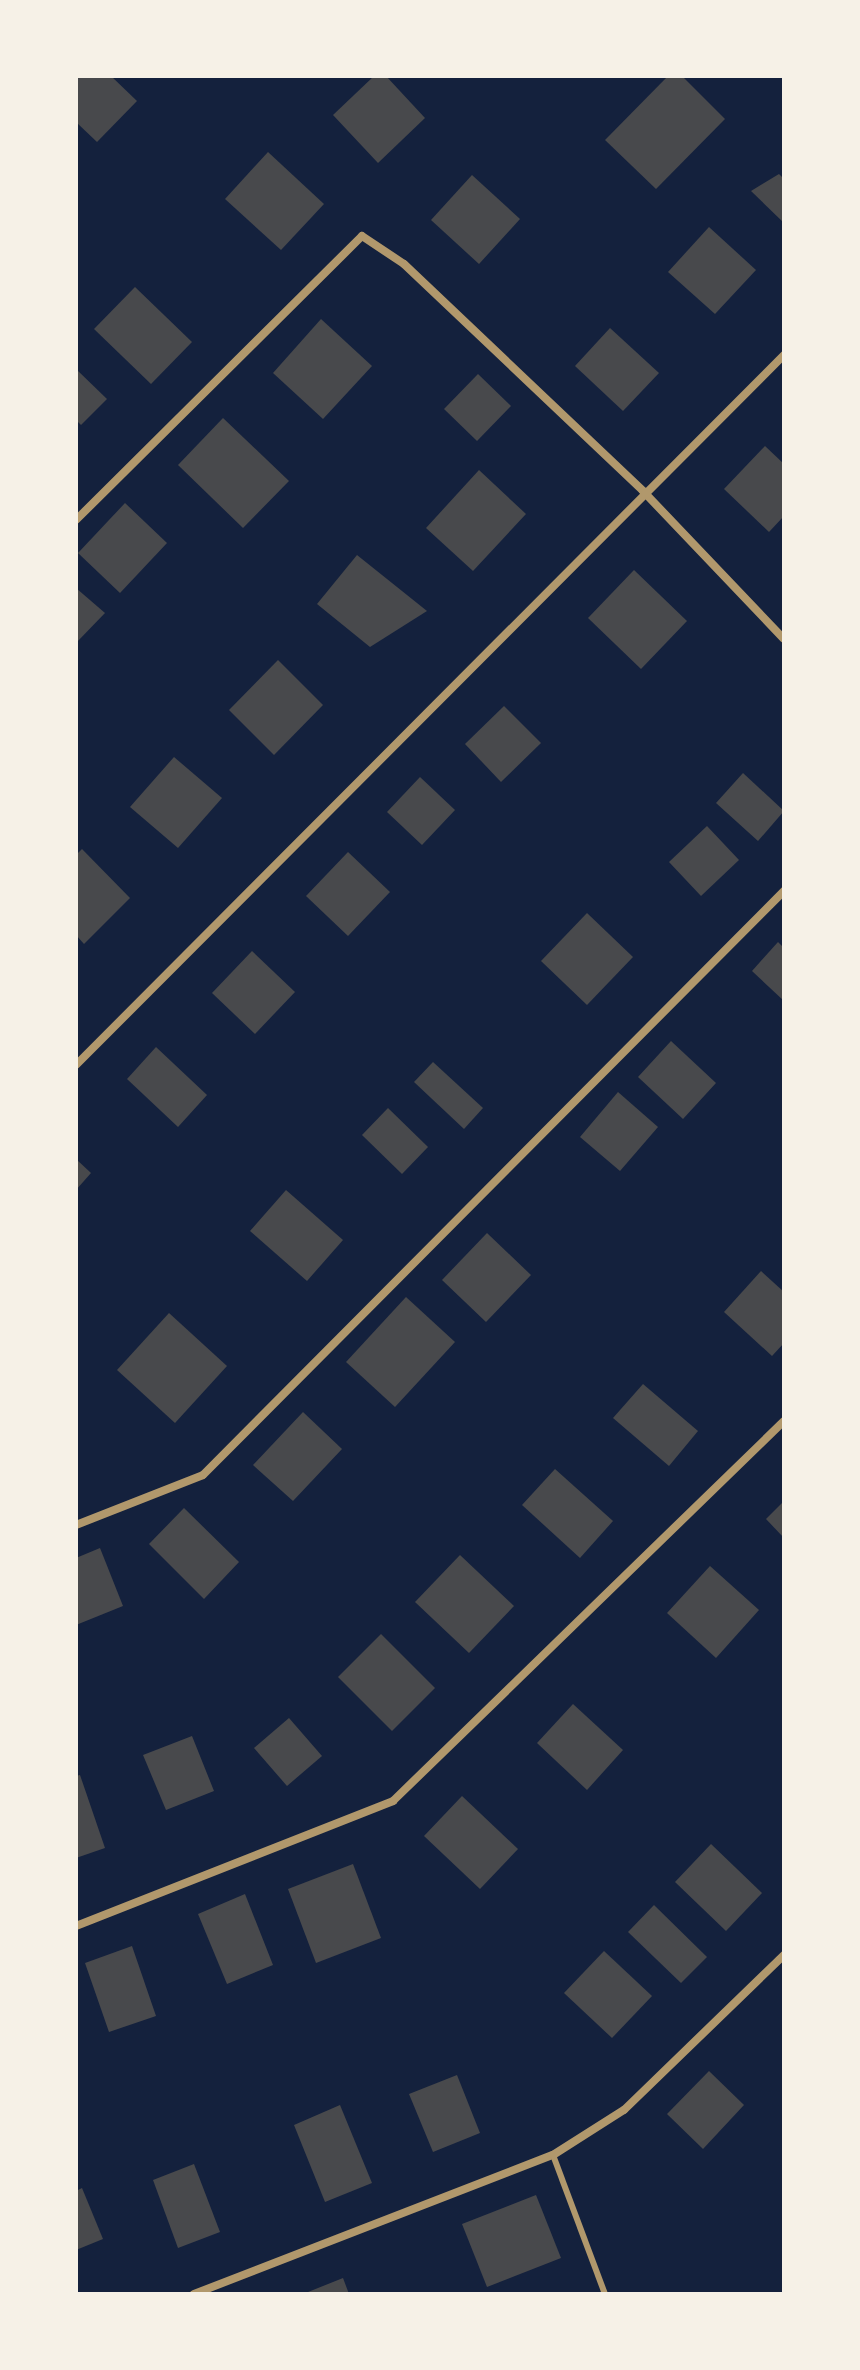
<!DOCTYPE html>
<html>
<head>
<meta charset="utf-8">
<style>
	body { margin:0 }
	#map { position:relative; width:860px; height:2370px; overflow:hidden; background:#14213d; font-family:"IBM Plex Serif",serif }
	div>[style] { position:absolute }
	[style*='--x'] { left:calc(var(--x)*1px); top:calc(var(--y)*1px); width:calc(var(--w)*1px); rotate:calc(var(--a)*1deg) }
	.building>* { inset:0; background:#48494c }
	.service>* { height:6px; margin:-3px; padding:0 3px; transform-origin:3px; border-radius:3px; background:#b1986c }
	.minor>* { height:8px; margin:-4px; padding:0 4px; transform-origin:4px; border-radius:4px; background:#b1986c }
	span { translate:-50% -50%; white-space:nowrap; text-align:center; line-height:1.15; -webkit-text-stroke:8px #f6f1e7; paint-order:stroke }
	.frame { position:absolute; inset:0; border:78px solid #f6f1e7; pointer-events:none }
</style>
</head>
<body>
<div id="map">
	<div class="building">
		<i style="clip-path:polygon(76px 76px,111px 76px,137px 101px,97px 142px,76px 122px)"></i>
		<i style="clip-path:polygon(374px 76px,386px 76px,425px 118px,378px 163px,333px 115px)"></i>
		<i style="clip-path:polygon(668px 76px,682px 76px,725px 119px,656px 189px,605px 140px)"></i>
		<i style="clip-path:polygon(268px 152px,324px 204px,281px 250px,225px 199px)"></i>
		<i style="clip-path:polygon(779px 174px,784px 179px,784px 223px,751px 191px)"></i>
		<i style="clip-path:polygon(472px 175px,520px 219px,479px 264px,431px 220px)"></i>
		<i style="clip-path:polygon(709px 227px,756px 270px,715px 314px,668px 272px)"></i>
		<i style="clip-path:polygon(135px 287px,192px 342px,151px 384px,94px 329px)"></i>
		<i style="clip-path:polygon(321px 319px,372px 366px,323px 419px,273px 373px)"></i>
		<i style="clip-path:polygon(610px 328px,659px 373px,623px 411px,575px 366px)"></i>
		<i style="clip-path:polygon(76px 369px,107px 399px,81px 425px,76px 420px)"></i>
		<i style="clip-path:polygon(478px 374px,511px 406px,477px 441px,444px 409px)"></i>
		<i style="clip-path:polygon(223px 418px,289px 481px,243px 528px,178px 465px)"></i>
		<i style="clip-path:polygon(765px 446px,784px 464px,784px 516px,769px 532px,724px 489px)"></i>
		<i style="clip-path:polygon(479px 470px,526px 514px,473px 571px,426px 528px)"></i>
		<i style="clip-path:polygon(125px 503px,167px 543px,120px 593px,78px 553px)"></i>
		<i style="clip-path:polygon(357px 555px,427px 611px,370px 647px,317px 604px)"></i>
		<i style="clip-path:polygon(634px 570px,687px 621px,641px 669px,588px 618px)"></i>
		<i style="clip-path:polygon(76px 588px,105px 613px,76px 643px)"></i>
		<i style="clip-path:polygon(278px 660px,323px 705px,274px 755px,229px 710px)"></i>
		<i style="clip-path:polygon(504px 706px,541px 743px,501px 782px,465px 744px)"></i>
		<i style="clip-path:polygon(174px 757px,222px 798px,178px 848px,130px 807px)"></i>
		<i style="clip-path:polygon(743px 773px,784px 811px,758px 841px,716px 803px)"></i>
		<i style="clip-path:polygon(420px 777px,455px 810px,422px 845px,387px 812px)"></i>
		<i style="clip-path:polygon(707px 826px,739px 860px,701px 896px,669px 862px)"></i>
		<i style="clip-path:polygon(82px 849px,130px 898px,84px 944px,76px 935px,76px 855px)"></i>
		<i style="clip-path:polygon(348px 852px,390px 892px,348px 936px,306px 896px)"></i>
		<i style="clip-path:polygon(587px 913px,633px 957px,587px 1005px,541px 961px)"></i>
		<i style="clip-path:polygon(778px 942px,784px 948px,784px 1001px,752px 971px)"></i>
		<i style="clip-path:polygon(252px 951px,295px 992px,255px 1034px,212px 993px)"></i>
		<i style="clip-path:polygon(671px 1041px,716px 1083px,683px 1119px,638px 1077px)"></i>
		<i style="clip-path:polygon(156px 1047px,207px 1095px,178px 1127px,127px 1079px)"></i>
		<i style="clip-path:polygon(433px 1062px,483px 1108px,464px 1129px,414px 1082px)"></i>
		<i style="clip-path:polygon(618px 1092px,658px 1127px,620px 1171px,580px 1137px)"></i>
		<i style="clip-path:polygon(388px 1108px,428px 1147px,402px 1174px,362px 1135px)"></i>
		<i style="clip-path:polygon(76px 1159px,91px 1173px,76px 1190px)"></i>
		<i style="clip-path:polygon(286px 1190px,343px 1240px,307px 1281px,250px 1231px)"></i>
		<i style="clip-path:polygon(487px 1233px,531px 1275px,486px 1322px,442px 1280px)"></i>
		<i style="clip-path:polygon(761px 1271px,784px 1292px,784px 1343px,772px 1356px,724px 1312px)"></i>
		<i style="clip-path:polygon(406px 1297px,455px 1342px,395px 1407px,346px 1362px)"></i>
		<i style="clip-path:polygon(169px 1313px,227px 1366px,175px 1423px,117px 1370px)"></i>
		<i style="clip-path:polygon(643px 1384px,698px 1431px,669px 1466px,613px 1418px)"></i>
		<i style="clip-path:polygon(303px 1412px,342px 1449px,293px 1501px,253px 1465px)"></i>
		<i style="clip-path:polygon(555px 1469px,613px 1521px,580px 1558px,522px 1505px)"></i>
		<i style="clip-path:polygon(784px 1501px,784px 1538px,766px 1519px)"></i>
		<i style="clip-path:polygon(184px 1508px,239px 1562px,204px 1599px,149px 1544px)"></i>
		<i style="clip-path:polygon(100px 1548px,123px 1606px,76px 1625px,76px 1558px)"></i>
		<i style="clip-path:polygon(460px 1555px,514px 1606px,469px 1653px,415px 1602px)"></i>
		<i style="clip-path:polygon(710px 1566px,759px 1610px,716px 1658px,667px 1613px)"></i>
		<i style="clip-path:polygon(381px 1634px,435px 1688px,392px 1731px,338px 1677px)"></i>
		<i style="clip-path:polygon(573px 1704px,623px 1750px,587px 1790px,537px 1743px)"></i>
		<i style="clip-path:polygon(289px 1718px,322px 1756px,287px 1786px,254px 1748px)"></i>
		<i style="clip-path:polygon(192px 1736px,214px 1791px,166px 1810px,143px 1755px)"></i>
		<i style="clip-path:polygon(80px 1775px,105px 1848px,76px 1858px,76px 1776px)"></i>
		<i style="clip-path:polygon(462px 1796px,518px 1849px,480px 1889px,424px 1836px)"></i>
		<i style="clip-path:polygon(711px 1844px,762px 1893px,726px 1931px,675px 1882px)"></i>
		<i style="clip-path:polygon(353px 1864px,381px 1938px,316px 1963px,288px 1889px)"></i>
		<i style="clip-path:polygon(245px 1894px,273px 1965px,227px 1984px,198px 1914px)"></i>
		<i style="clip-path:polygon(654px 1905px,707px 1957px,681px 1983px,628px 1932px)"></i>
		<i style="clip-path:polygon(132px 1946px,156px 2016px,109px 2032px,85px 1963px)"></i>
		<i style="clip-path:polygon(604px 1951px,652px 1996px,612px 2038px,564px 1993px)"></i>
		<i style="clip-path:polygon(709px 2071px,744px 2105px,703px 2149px,667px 2114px)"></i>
		<i style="clip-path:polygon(457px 2075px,480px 2133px,433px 2152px,409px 2094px)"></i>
		<i style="clip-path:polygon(340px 2105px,372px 2183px,325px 2202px,294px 2125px)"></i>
		<i style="clip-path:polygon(194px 2164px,220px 2232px,178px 2248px,153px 2180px)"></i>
		<i style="clip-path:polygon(82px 2188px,103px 2239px,76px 2250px,76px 2191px)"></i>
		<i style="clip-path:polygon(536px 2195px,561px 2258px,487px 2287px,462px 2224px)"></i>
		<i style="clip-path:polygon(343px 2278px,349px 2294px,303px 2294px)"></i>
	</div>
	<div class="service">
		<i style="--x:553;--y:2155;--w:148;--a:69.5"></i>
	</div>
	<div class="minor">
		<i style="--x:76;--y:520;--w:403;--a:-44.8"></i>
		<i style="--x:362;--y:236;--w:50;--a:33.7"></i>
		<i style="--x:404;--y:264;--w:330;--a:43.5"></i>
		<i style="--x:643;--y:491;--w:204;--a:46.4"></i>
		<i style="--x:76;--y:1065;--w:1003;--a:-45.08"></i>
		<i style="--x:76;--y:1525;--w:136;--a:-21.5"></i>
		<i style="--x:203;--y:1475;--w:824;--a:-45.15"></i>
		<i style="--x:76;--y:1926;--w:341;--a:-21.5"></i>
		<i style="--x:393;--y:1801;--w:545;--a:-44.18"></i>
		<i style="--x:194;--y:2294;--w:385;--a:-21.2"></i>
		<i style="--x:553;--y:2155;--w:84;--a:-32.4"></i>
		<i style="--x:624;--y:2110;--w:223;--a:-44.1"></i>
	</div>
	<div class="frame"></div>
</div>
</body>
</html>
